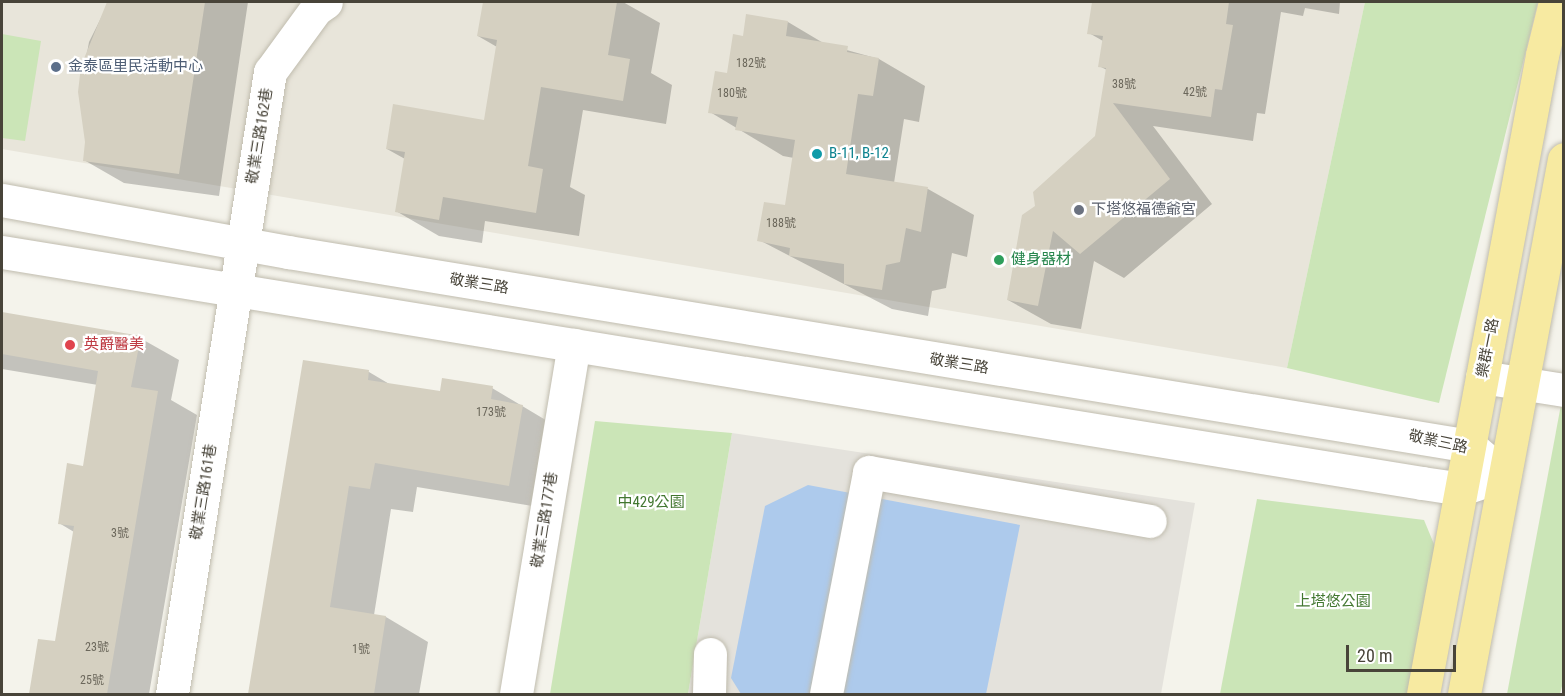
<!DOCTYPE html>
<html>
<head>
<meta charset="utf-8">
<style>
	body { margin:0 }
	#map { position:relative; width:1565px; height:696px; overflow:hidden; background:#f4f3eb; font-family:"Roboto Condensed","Noto Sans TC",sans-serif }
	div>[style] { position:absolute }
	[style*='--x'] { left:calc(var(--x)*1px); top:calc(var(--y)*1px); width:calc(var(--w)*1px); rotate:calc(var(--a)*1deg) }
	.residential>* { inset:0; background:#e8e5da }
	.industrial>* { inset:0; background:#e4e2dc }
	.green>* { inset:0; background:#cbe5b7 }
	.water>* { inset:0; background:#adcaec }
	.shadow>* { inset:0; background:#0003 }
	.building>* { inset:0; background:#d5d0c1 }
	.roads { filter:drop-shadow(0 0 2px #c0bcae) drop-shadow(0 0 2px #c0bcae) }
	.minor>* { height:33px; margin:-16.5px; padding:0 16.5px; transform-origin:16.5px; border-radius:16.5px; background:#fff }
	.major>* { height:33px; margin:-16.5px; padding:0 16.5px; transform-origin:16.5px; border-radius:16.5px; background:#f7eaa1 }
	.dots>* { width:16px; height:16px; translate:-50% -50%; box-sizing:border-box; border:3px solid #fff; border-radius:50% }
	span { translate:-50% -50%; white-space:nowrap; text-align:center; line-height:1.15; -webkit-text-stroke:4.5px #fff; paint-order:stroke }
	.number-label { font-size:12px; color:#6b675b }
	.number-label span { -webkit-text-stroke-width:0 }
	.service-label { font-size:15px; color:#4e5e75 }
	.left { translate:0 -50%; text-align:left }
	.street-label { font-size:15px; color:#484439 }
	.culture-label { font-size:15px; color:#0d838f }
	.worship-label { font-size:15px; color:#5b616d }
	.leisure-label { font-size:15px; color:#27864d }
	.health-label { font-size:15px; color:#be3a42 }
	.park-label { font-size:15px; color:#427730 }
	.frame { position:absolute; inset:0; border:3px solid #484439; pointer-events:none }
	.scale { position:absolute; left:1346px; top:645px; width:110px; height:27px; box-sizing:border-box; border:3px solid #484439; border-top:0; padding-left:8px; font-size:18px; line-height:21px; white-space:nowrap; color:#484439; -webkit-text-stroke:4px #fff; paint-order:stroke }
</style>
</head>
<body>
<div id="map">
	<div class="residential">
		<i style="clip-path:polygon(2px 2px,1365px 2px,1287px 368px,2px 149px)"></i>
	</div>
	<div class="industrial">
		<i style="clip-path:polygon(732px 433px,1195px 503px,1161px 694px,688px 694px)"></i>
	</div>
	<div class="green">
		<i style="clip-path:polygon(1365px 2px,1538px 2px,1439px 403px,1287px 368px)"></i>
		<i style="clip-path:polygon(2px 34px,41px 41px,25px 141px,2px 138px)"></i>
		<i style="clip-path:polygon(1563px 394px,1563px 682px,1560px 694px,1507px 694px)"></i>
		<i style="clip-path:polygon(595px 421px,732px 433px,688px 694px,550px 694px)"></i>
		<i style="clip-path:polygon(1257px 499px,1424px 520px,1436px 549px,1410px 694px,1220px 694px)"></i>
	</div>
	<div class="water">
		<i style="clip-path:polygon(808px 485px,1020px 525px,986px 694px,741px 694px,731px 678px,765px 506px)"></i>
	</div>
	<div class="shadow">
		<i style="clip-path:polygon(109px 2px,248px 2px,219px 196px,124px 183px,84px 160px,87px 142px,80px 92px,89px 42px)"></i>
		<i style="clip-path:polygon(484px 2px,576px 6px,577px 2px,623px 2px,660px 23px,651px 73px,672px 85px,666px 124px,583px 110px,570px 187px,585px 195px,579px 236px,485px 221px,482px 243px,439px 236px,396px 211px,405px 159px,387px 149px,485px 121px,497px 47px,478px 36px)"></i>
		<i style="clip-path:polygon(1093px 2px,1340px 2px,1339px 14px,1305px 8px,1303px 16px,1281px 12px,1265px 114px,1257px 113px,1253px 141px,1153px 126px,1212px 204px,1124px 278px,1094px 261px,1081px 329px,1051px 324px,1008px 300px,1036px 207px,1097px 137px,1107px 70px,1099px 66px,1103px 41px,1089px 33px)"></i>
		<i style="clip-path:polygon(788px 22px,825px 44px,879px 59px,925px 86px,919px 122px,904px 119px,894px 183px,928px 189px,974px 215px,967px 257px,952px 253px,946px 288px,932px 291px,928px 316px,892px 309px,759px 240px,786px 207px,794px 158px,783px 156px,710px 112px,744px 38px)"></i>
		<i style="clip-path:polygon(2px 313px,140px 338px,179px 360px,171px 400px,197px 415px,149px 694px,31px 694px,39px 640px,57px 643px,74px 532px,59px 523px,85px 468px,98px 385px,2px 369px)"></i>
		<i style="clip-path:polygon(304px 362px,369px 372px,391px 385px,441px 393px,492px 388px,564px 431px,551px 509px,417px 487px,413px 512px,391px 509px,374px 615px,386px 617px,428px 642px,419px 694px,250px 694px)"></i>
	</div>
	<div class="building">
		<i style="clip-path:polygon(107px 2px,205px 2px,179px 174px,83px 161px,85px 142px,78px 92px,81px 66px)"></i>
		<i style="clip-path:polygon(483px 2px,617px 2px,608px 55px,630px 59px,623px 101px,541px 87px,528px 166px,543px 169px,536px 213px,443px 197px,439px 220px,395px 212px,405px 152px,386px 149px,393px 104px,484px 120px,497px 40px,477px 36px)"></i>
		<i style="clip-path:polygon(1092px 2px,1229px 2px,1226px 24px,1233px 25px,1222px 90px,1215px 89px,1211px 117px,1113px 103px,1170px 179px,1080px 254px,1053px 231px,1038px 306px,1007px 300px,1022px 215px,1035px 206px,1033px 192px,1095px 136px,1106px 68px,1098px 67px,1103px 36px,1087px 34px)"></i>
		<i style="clip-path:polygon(746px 14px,788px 21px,786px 36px,848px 46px,847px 52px,879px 58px,873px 96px,858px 94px,846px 174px,928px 187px,921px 232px,906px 228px,900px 262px,886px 265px,882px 290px,844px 284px,844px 264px,789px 256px,790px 248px,757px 241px,764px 202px,785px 205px,795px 140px,735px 130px,738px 117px,708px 113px,715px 71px,727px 73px,733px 34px,743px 36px)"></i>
		<i style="clip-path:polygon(2px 312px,141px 336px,131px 387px,158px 391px,107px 694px,29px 694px,38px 639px,55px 641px,74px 526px,58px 524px,67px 463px,83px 466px,98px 371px,2px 354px)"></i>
		<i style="clip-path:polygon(303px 360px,369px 370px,368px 380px,440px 391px,442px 378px,493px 386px,491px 399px,523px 405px,509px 486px,375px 463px,370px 489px,349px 486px,330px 607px,386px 616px,374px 694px,248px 694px)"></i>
	</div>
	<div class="roads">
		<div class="minor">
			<i style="--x:2;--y:200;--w:291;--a:10.3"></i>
			<i style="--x:288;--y:252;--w:1198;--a:9.32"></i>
			<i style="--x:1470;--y:446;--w:45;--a:40.5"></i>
			<i style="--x:2;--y:252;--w:1439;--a:9.24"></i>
			<i style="--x:1422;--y:483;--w:40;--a:8.5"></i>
			<i style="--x:1462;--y:489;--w:28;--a:-19"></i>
			<i style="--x:1482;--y:377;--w:83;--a:9"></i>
			<i style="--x:172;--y:694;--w:630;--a:-81.05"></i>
			<i style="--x:270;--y:72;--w:78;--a:-53.9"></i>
			<i style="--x:316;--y:9;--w:12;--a:-35"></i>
			<i style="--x:516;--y:694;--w:354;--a:-80.6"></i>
			<i style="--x:709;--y:694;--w:40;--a:-88.6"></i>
			<i style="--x:826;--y:694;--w:226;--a:-79"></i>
			<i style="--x:869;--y:472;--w:285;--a:9.9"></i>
		</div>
		<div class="major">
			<i style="--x:1423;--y:694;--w:650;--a:-79.45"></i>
			<i style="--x:1542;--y:55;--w:55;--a:-76.2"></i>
			<i style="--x:1464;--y:694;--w:544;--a:-79.41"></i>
		</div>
	</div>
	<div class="dots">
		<i style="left:56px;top:67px;background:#5c6f8a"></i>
		<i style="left:817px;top:154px;background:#0f9aa8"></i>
		<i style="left:1079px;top:210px;background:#6b7280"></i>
		<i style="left:999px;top:260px;background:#2e9e5b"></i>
		<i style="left:70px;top:345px;background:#e0444e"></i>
	</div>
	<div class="number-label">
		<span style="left:751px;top:64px">182號</span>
		<span style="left:1124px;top:85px">38號</span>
		<span style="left:1195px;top:93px">42號</span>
		<span style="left:732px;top:94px">180號</span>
		<span style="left:781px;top:224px">188號</span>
		<span style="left:491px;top:413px">173號</span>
		<span style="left:120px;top:534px">3號</span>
		<span style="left:97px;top:648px">23號</span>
		<span style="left:361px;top:650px">1號</span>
		<span style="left:92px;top:681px">25號</span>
	</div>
	<div class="service-label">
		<span class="left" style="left:68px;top:67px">金泰區里民活動中心</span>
	</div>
	<div class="street-label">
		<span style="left:260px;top:136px;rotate:-81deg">敬業三路162巷</span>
		<span style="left:479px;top:284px;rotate:9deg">敬業三路</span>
		<span style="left:1488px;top:348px;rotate:-79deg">樂群一路</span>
		<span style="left:959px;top:364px;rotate:9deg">敬業三路</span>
		<span style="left:1438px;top:442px;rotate:12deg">敬業三路</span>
		<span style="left:204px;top:492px;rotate:-81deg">敬業三路161巷</span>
		<span style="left:545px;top:520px;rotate:-81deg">敬業三路177巷</span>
	</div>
	<div class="culture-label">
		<span class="left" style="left:829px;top:154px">B-11, B-12</span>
	</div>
	<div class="worship-label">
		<span class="left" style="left:1091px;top:210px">下塔悠福德爺宮</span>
	</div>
	<div class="leisure-label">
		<span class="left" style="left:1011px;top:260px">健身器材</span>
	</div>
	<div class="health-label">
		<span class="left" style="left:84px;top:345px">英爵醫美</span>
	</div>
	<div class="park-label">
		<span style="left:651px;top:503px">中429公園</span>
		<span style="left:1333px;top:602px">上塔悠公園</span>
	</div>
	<div class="frame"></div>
	<div class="scale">20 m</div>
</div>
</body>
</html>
